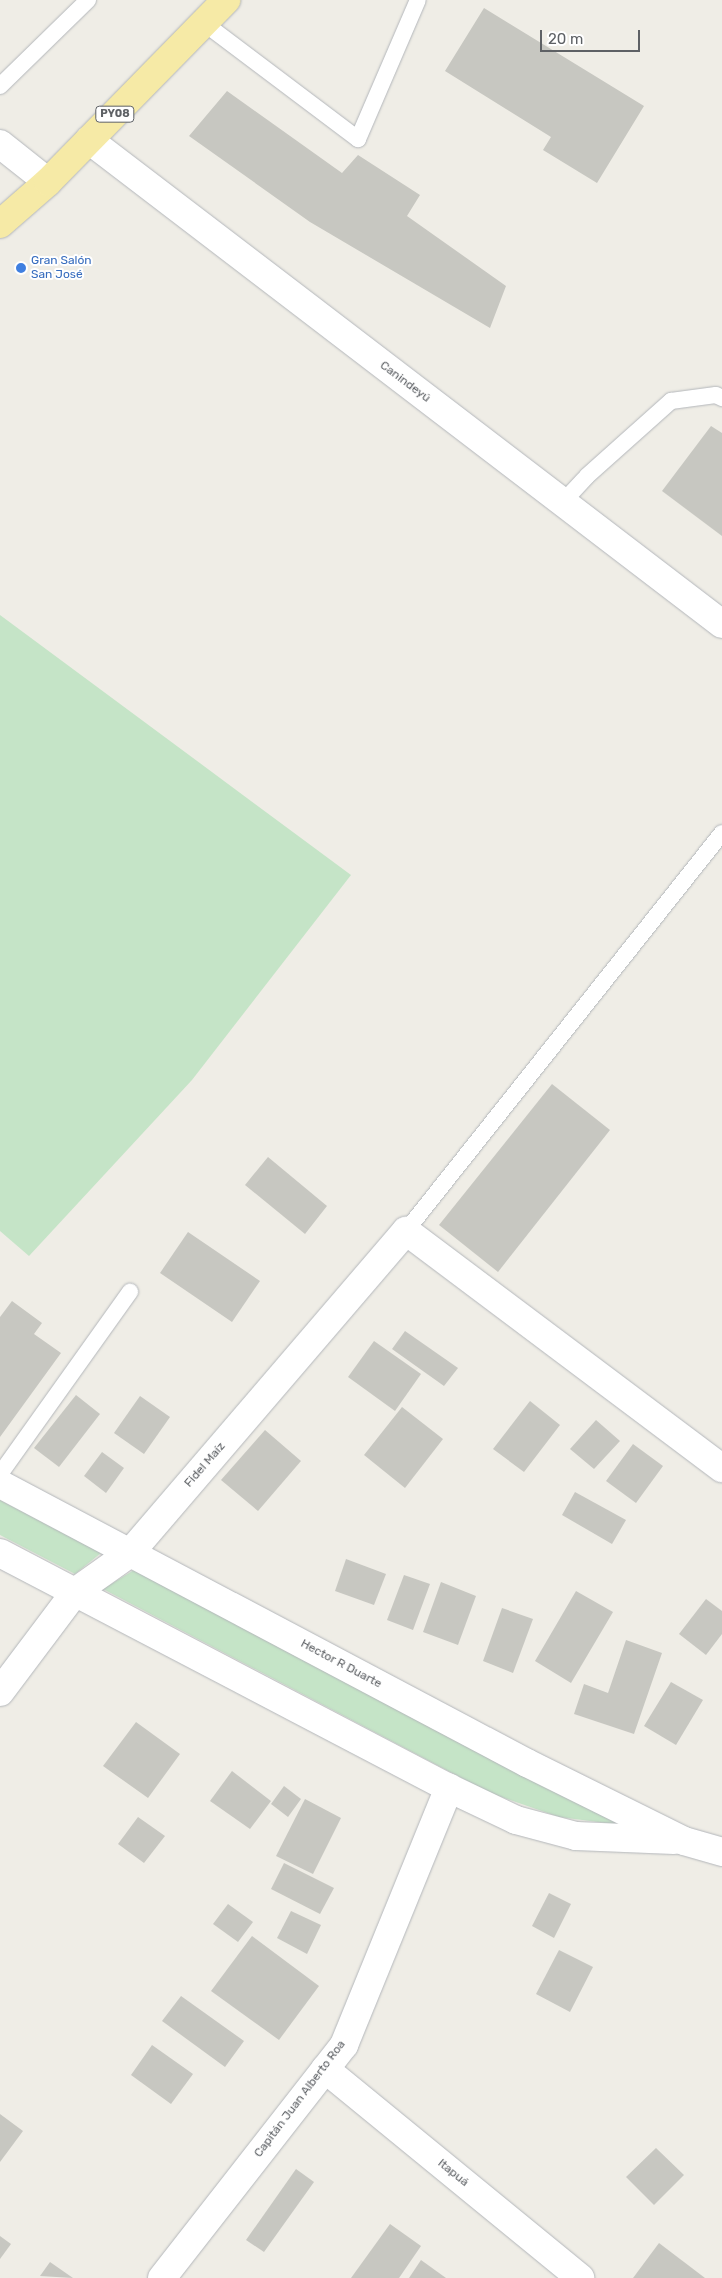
<!DOCTYPE html>
<html>
<head>
<meta charset="utf-8">
<style>
	body { margin:0 }
	#map { position:relative; width:722px; height:2278px; overflow:hidden; background:#efede6; font-family:Rubik,sans-serif }
	div>[style] { position:absolute }
	[style*='--x'] { left:calc(var(--x)*1px); top:calc(var(--y)*1px); width:calc(var(--w)*1px); rotate:calc(var(--a)*1deg) }
	.green>* { inset:0; background:#c5e4c7 }
	.building>* { inset:0; background:#c7c7c1 }
	.roads { filter:drop-shadow(0 0 1px #b3b6ba) drop-shadow(0 0 1px #b3b6ba) }
	.service>* { height:16px; margin:-8px; padding:0 8px; transform-origin:8px; border-radius:8px; background:#fff }
	.minor>* { height:28px; margin:-14px; padding:0 14px; transform-origin:14px; border-radius:14px; background:#fff }
	.tertiary>* { height:28px; margin:-14px; padding:0 14px; transform-origin:14px; border-radius:14px; background:#fff }
	.trunk>* { height:28px; margin:-14px; padding:0 14px; transform-origin:14px; border-radius:14px; background:#f6eaa6 }
	.dots>* { width:14px; height:14px; translate:-50% -50%; box-sizing:border-box; border:2px solid #fff; border-radius:50% }
	span { translate:-50% -50%; white-space:nowrap; text-align:center; line-height:1.15; -webkit-text-stroke:4px #fff; paint-order:stroke }
	.shield-label span { padding:1px 4px; background:#fff; border:1px solid; border-radius:4px; -webkit-text-stroke-width:0 }
	.shield-label { font-size:11px; color:#5e6165; font-weight:700 }
	.shop-label { font-size:12px; color:#366cbe }
	.left { translate:0 -50%; text-align:left }
	.street-label { font-size:12px; color:#5e6165 }
	.scale { position:absolute; left:540px; top:30px; width:100px; height:22px; box-sizing:border-box; border:2px solid #5e6165; border-top:0; padding-left:6px; font-size:15px; line-height:18px; white-space:nowrap; color:#5e6165; -webkit-text-stroke:4px #fff; paint-order:stroke }
</style>
</head>
<body>
<div id="map">
	<div class="green">
		<i style="clip-path:polygon(0 615px,351px 875px,192px 1080px,29px 1256px,0 1231px)"></i>
		<i style="clip-path:polygon(0 1500px,101px 1553px,75px 1574px,0 1535px)"></i>
		<i style="clip-path:polygon(134px 1570px,629px 1826px,559px 1817px,490px 1793px,103px 1589px)"></i>
	</div>
	<div class="building">
		<i style="clip-path:polygon(484px 8px,644px 106px,597px 183px,543px 150px,551px 137px,445px 71px)"></i>
		<i style="clip-path:polygon(227px 91px,342px 173px,358px 155px,420px 195px,407px 216px,506px 286px,490px 328px,310px 222px,189px 136px)"></i>
		<i style="clip-path:polygon(711px 426px,722px 433px,722px 536px,662px 491px)"></i>
		<i style="clip-path:polygon(552px 1084px,610px 1130px,498px 1272px,439px 1225px)"></i>
		<i style="clip-path:polygon(268px 1157px,327px 1206px,305px 1234px,245px 1185px)"></i>
		<i style="clip-path:polygon(188px 1232px,260px 1281px,232px 1322px,160px 1273px)"></i>
		<i style="clip-path:polygon(12px 1301px,42px 1323px,34px 1334px,61px 1353px,0 1437px,0 1317px)"></i>
		<i style="clip-path:polygon(405px 1331px,458px 1368px,444px 1386px,392px 1349px)"></i>
		<i style="clip-path:polygon(374px 1341px,421px 1374px,395px 1411px,348px 1377px)"></i>
		<i style="clip-path:polygon(76px 1395px,100px 1414px,59px 1467px,34px 1448px)"></i>
		<i style="clip-path:polygon(140px 1396px,170px 1417px,144px 1454px,114px 1433px)"></i>
		<i style="clip-path:polygon(530px 1401px,560px 1425px,524px 1472px,493px 1449px)"></i>
		<i style="clip-path:polygon(402px 1407px,443px 1439px,405px 1488px,364px 1455px)"></i>
		<i style="clip-path:polygon(596px 1420px,620px 1441px,594px 1469px,570px 1449px)"></i>
		<i style="clip-path:polygon(265px 1430px,301px 1461px,258px 1511px,221px 1480px)"></i>
		<i style="clip-path:polygon(633px 1444px,663px 1466px,636px 1503px,606px 1481px)"></i>
		<i style="clip-path:polygon(102px 1452px,124px 1468px,106px 1493px,84px 1476px)"></i>
		<i style="clip-path:polygon(575px 1492px,626px 1520px,612px 1544px,562px 1515px)"></i>
		<i style="clip-path:polygon(346px 1559px,386px 1574px,374px 1605px,335px 1591px)"></i>
		<i style="clip-path:polygon(404px 1575px,430px 1584px,413px 1630px,387px 1620px)"></i>
		<i style="clip-path:polygon(441px 1582px,476px 1596px,458px 1645px,423px 1632px)"></i>
		<i style="clip-path:polygon(576px 1591px,613px 1612px,571px 1683px,535px 1661px)"></i>
		<i style="clip-path:polygon(706px 1599px,722px 1611px,722px 1634px,706px 1655px,679px 1634px)"></i>
		<i style="clip-path:polygon(502px 1608px,533px 1619px,513px 1673px,483px 1661px)"></i>
		<i style="clip-path:polygon(626px 1640px,662px 1653px,634px 1734px,574px 1714px,584px 1684px,608px 1693px)"></i>
		<i style="clip-path:polygon(671px 1682px,703px 1700px,676px 1745px,644px 1726px)"></i>
		<i style="clip-path:polygon(136px 1722px,180px 1754px,148px 1798px,103px 1766px)"></i>
		<i style="clip-path:polygon(232px 1771px,271px 1801px,250px 1829px,210px 1801px)"></i>
		<i style="clip-path:polygon(284px 1786px,301px 1799px,288px 1817px,271px 1804px)"></i>
		<i style="clip-path:polygon(305px 1799px,341px 1818px,313px 1874px,276px 1856px)"></i>
		<i style="clip-path:polygon(138px 1817px,165px 1836px,144px 1863px,118px 1844px)"></i>
		<i style="clip-path:polygon(284px 1863px,334px 1888px,320px 1914px,271px 1889px)"></i>
		<i style="clip-path:polygon(549px 1893px,571px 1904px,554px 1938px,532px 1926px)"></i>
		<i style="clip-path:polygon(228px 1904px,253px 1922px,238px 1942px,213px 1924px)"></i>
		<i style="clip-path:polygon(291px 1911px,321px 1925px,307px 1954px,277px 1938px)"></i>
		<i style="clip-path:polygon(252px 1936px,319px 1986px,279px 2040px,211px 1991px)"></i>
		<i style="clip-path:polygon(559px 1950px,593px 1967px,570px 2012px,536px 1994px)"></i>
		<i style="clip-path:polygon(181px 1996px,244px 2041px,225px 2067px,162px 2021px)"></i>
		<i style="clip-path:polygon(152px 2045px,193px 2074px,171px 2104px,131px 2075px)"></i>
		<i style="clip-path:polygon(0 2114px,23px 2131px,0 2162px)"></i>
		<i style="clip-path:polygon(656px 2148px,684px 2175px,654px 2205px,626px 2177px)"></i>
		<i style="clip-path:polygon(296px 2169px,314px 2182px,264px 2252px,246px 2240px)"></i>
		<i style="clip-path:polygon(390px 2224px,421px 2246px,399px 2278px,351px 2278px)"></i>
		<i style="clip-path:polygon(0 2236px,11px 2244px,0 2259px)"></i>
		<i style="clip-path:polygon(659px 2243px,705px 2278px,633px 2278px)"></i>
		<i style="clip-path:polygon(421px 2260px,446px 2278px,409px 2278px)"></i>
		<i style="clip-path:polygon(50px 2262px,73px 2278px,40px 2276px)"></i>
	</div>
	<div class="roads">
		<div class="service">
			<i style="--x:204;--y:23;--w:193;--a:37"></i>
			<i style="--x:358;--y:139;--w:151;--a:-66.7"></i>
			<i style="--x:0;--y:86;--w:123;--a:-44.3"></i>
			<i style="--x:563;--y:502;--w:35;--a:-47"></i>
			<i style="--x:587;--y:476;--w:113;--a:-41.8"></i>
			<i style="--x:671;--y:401;--w:45;--a:-7.6"></i>
			<i style="--x:716;--y:395;--w:7;--a:27"></i>
			<i style="--x:406;--y:1231;--w:508;--a:-51.55"></i>
			<i style="--x:0;--y:1474;--w:224;--a:-54.5"></i>
		</div>
		<div class="minor">
			<i style="--x:89;--y:140;--w:797;--a:37.4"></i>
			<i style="--x:0;--y:144;--w:61;--a:38.4"></i>
			<i style="--x:0;--y:1692;--w:125;--a:-53.1"></i>
			<i style="--x:75;--y:1592;--w:67;--a:-35.3"></i>
			<i style="--x:130;--y:1553;--w:424;--a:-49.4"></i>
			<i style="--x:406;--y:1231;--w:395;--a:36.9"></i>
			<i style="--x:325;--y:2069;--w:330;--a:39.3"></i>
			<i style="--x:162;--y:2278;--w:296;--a:-52"></i>
			<i style="--x:344;--y:2045;--w:278;--a:-67.8"></i>
		</div>
		<div class="tertiary">
			<i style="--x:0;--y:1484;--w:596;--a:27.9"></i>
			<i style="--x:527;--y:1763;--w:175;--a:26.4"></i>
			<i style="--x:684;--y:1841;--w:40;--a:16"></i>
			<i style="--x:0;--y:1553;--w:507;--a:27.63"></i>
			<i style="--x:449;--y:1788;--w:74;--a:25.5"></i>
			<i style="--x:516;--y:1820;--w:62;--a:14.9"></i>
			<i style="--x:576;--y:1836;--w:98;--a:2.3"></i>
		</div>
		<div class="trunk">
			<i style="--x:0;--y:224;--w:64;--a:-41.2"></i>
			<i style="--x:48;--y:182;--w:255;--a:-45.6"></i>
		</div>
	</div>
	<div class="dots">
		<i style="left:21px;top:268px;background:#3f7fe0"></i>
	</div>
	<div class="shield-label">
		<span style="left:115px;top:114px">PY08</span>
	</div>
	<div class="shop-label">
		<span class="left" style="left:31px;top:268px">Gran Salón<br>San José</span>
	</div>
	<div class="street-label">
		<span style="left:405px;top:382px;rotate:37deg">Canindeyú</span>
		<span style="left:205px;top:1465px;rotate:-49deg">Fidel Maíz</span>
		<span style="left:341px;top:1664px;rotate:28deg">Hector R Duarte</span>
		<span style="left:300px;top:2099px;rotate:-53deg">Capitán Juan Alberto Roa</span>
		<span style="left:453px;top:2173px;rotate:39deg">Itapuá</span>
	</div>
	<div class="scale">20 m</div>
</div>
</body>
</html>
